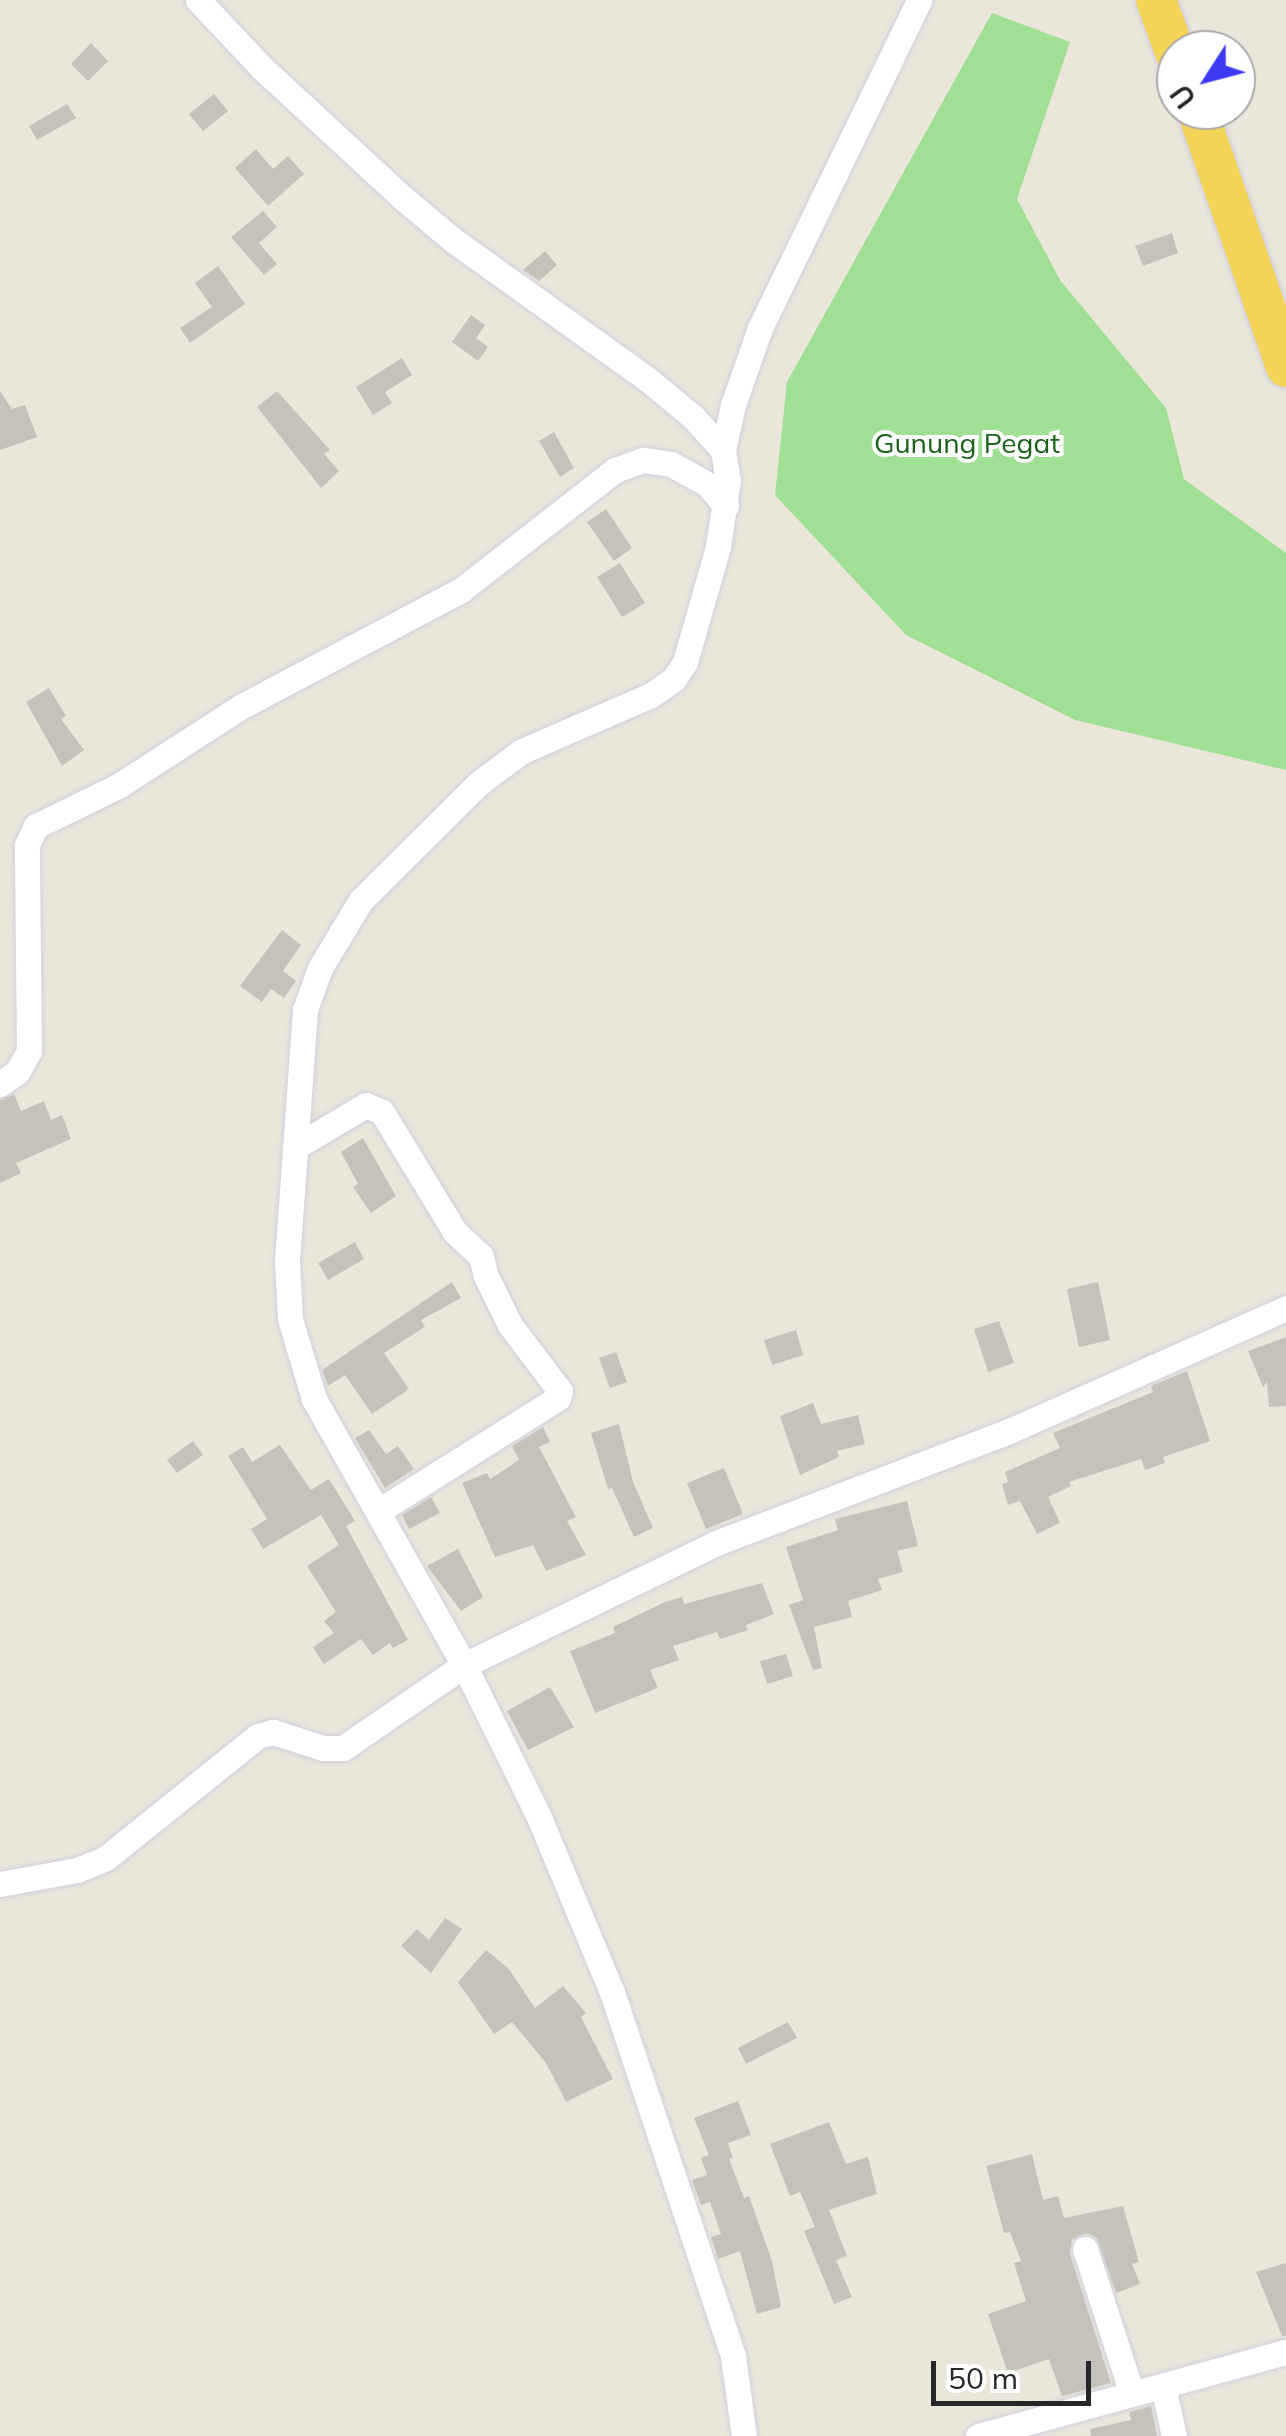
<!DOCTYPE html>
<html>
<head>
<meta charset="utf-8">
<style>
	body { margin:0 }
	#map { position:relative; width:1286px; height:2436px; overflow:hidden; background:#eae6d9; font-family:Mulish,sans-serif }
	div>[style] { position:absolute }
	[style*='--x'] { left:calc(var(--x)*1px); top:calc(var(--y)*1px); width:calc(var(--w)*1px); rotate:calc(var(--a)*1deg) }
	.green>* { inset:0; background:#a0e095 }
	.building>* { inset:0; background:#c5c3b9 }
	.roads { filter:drop-shadow(0 0 2px #cfcee1) drop-shadow(0 0 2px #cfcee1) }
	.minor>* { height:25px; margin:-12.5px; padding:0 12.5px; transform-origin:12.5px; border-radius:12.5px; background:#fff }
	.trunk>* { height:40px; margin:-20px; padding:0 20px; transform-origin:20px; border-radius:20px; background:#f4d456 }
	span { translate:-50% -50%; white-space:nowrap; text-align:center; line-height:1.15; -webkit-text-stroke:8px #fff; paint-order:stroke }
	.park-label { font-size:28px; color:#1a621a }
	.north { position:absolute; left:1156px; top:30px; width:100px; height:100px; box-sizing:border-box; background:#fff; border:2px solid #a9a9a9; border-radius:50%; rotate:234deg; font-size:28px; font-weight:700; line-height:40px; text-align:center; color:#272727 }
	.north::after { content:''; display:block; margin:auto; width:35px; height:45px; background:#3d3af6; clip-path:polygon(50% 0,100% 100%,50% 72%,0 100%) }
	.scale { position:absolute; left:931px; top:2361px; width:160px; height:45px; box-sizing:border-box; border:5px solid #272727; border-top:0; padding-left:12px; font-size:30px; line-height:35px; white-space:nowrap; color:#272727; -webkit-text-stroke:8px #fff; paint-order:stroke }
</style>
</head>
<body>
<div id="map">
	<div class="green">
		<i style="clip-path:polygon(992px 13px,1070px 42px,1017px 199px,1060px 280px,1166px 408px,1184px 479px,1286px 553px,1286px 770px,1075px 720px,906px 635px,775px 495px,787px 382px)"></i>
	</div>
	<div class="building">
		<i style="clip-path:polygon(91px 43px,108px 61px,88px 81px,71px 64px)"></i>
		<i style="clip-path:polygon(214px 94px,228px 111px,203px 131px,189px 114px)"></i>
		<i style="clip-path:polygon(67px 104px,76px 118px,37px 140px,29px 126px)"></i>
		<i style="clip-path:polygon(256px 149px,273px 169px,288px 156px,304px 174px,268px 206px,235px 168px)"></i>
		<i style="clip-path:polygon(263px 211px,277px 227px,259px 243px,277px 264px,264px 275px,231px 237px)"></i>
		<i style="clip-path:polygon(1172px 233px,1178px 253px,1143px 266px,1135px 246px)"></i>
		<i style="clip-path:polygon(545px 251px,557px 265px,539px 281px,523px 270px)"></i>
		<i style="clip-path:polygon(218px 266px,245px 304px,190px 343px,180px 328px,212px 307px,195px 283px)"></i>
		<i style="clip-path:polygon(471px 315px,485px 325px,476px 338px,488px 347px,478px 361px,452px 342px)"></i>
		<i style="clip-path:polygon(402px 358px,412px 375px,385px 392px,392px 403px,373px 415px,356px 387px)"></i>
		<i style="clip-path:polygon(0 391px,12px 409px,25px 405px,37px 437px,0 450px)"></i>
		<i style="clip-path:polygon(277px 391px,330px 450px,324px 454px,339px 471px,321px 488px,257px 407px)"></i>
		<i style="clip-path:polygon(554px 432px,574px 468px,560px 477px,539px 441px)"></i>
		<i style="clip-path:polygon(606px 509px,632px 548px,614px 561px,587px 522px)"></i>
		<i style="clip-path:polygon(620px 563px,645px 603px,622px 617px,597px 577px)"></i>
		<i style="clip-path:polygon(49px 688px,66px 716px,61px 719px,84px 750px,62px 766px,26px 702px)"></i>
		<i style="clip-path:polygon(282px 930px,301px 945px,283px 971px,296px 981px,284px 998px,271px 989px,262px 1002px,240px 986px)"></i>
		<i style="clip-path:polygon(14px 1094px,21px 1111px,44px 1101px,51px 1120px,62px 1115px,71px 1139px,16px 1163px,21px 1173px,0 1183px,0 1100px)"></i>
		<i style="clip-path:polygon(363px 1138px,396px 1196px,371px 1213px,353px 1187px,358px 1184px,341px 1152px)"></i>
		<i style="clip-path:polygon(355px 1242px,364px 1259px,328px 1280px,318px 1263px)"></i>
		<i style="clip-path:polygon(452px 1282px,461px 1298px,421px 1320px,425px 1327px,384px 1353px,409px 1389px,372px 1414px,345px 1375px,328px 1386px,322px 1370px)"></i>
		<i style="clip-path:polygon(1098px 1282px,1110px 1340px,1079px 1347px,1067px 1289px)"></i>
		<i style="clip-path:polygon(999px 1321px,1014px 1363px,988px 1372px,974px 1329px)"></i>
		<i style="clip-path:polygon(796px 1330px,803px 1355px,772px 1365px,764px 1340px)"></i>
		<i style="clip-path:polygon(1286px 1337px,1286px 1406px,1269px 1407px,1267px 1382px,1263px 1387px,1248px 1351px)"></i>
		<i style="clip-path:polygon(616px 1352px,627px 1382px,610px 1388px,599px 1358px)"></i>
		<i style="clip-path:polygon(1187px 1371px,1210px 1441px,1163px 1457px,1165px 1463px,1145px 1470px,1141px 1459px,1069px 1482px,1071px 1486px,1048px 1497px,1060px 1523px,1037px 1534px,1020px 1501px,1008px 1505px,1002px 1484px,1008px 1482px,1005px 1472px,1060px 1448px,1053px 1433px,1153px 1392px,1151px 1386px)"></i>
		<i style="clip-path:polygon(813px 1403px,821px 1424px,858px 1415px,865px 1444px,837px 1451px,839px 1457px,800px 1475px,780px 1416px)"></i>
		<i style="clip-path:polygon(619px 1424px,633px 1482px,653px 1528px,634px 1537px,612px 1488px,608px 1489px,591px 1433px)"></i>
		<i style="clip-path:polygon(543px 1427px,550px 1442px,539px 1447px,576px 1517px,567px 1521px,586px 1555px,546px 1571px,533px 1545px,495px 1557px,462px 1483px,487px 1473px,490px 1479px,519px 1460px,512px 1446px)"></i>
		<i style="clip-path:polygon(369px 1430px,386px 1454px,398px 1446px,414px 1469px,385px 1488px,355px 1438px)"></i>
		<i style="clip-path:polygon(193px 1441px,203px 1455px,177px 1473px,167px 1460px)"></i>
		<i style="clip-path:polygon(280px 1445px,311px 1490px,329px 1479px,355px 1521px,346px 1526px,408px 1640px,393px 1648px,390px 1643px,373px 1655px,361px 1639px,324px 1664px,317px 1654px,313px 1647px,334px 1633px,324px 1621px,336px 1612px,307px 1566px,339px 1545px,321px 1515px,263px 1549px,251px 1529px,267px 1519px,228px 1456px,243px 1447px,252px 1462px)"></i>
		<i style="clip-path:polygon(724px 1468px,743px 1514px,706px 1529px,687px 1483px)"></i>
		<i style="clip-path:polygon(431px 1497px,440px 1513px,409px 1529px,402px 1515px)"></i>
		<i style="clip-path:polygon(907px 1501px,918px 1546px,897px 1551px,903px 1572px,878px 1579px,882px 1590px,848px 1601px,852px 1617px,814px 1627px,822px 1668px,813px 1670px,789px 1605px,803px 1600px,786px 1547px,838px 1530px,835px 1519px)"></i>
		<i style="clip-path:polygon(458px 1549px,483px 1597px,461px 1611px,427px 1566px)"></i>
		<i style="clip-path:polygon(762px 1583px,774px 1614px,746px 1625px,748px 1630px,720px 1639px,717px 1632px,673px 1646px,679px 1660px,650px 1670px,658px 1688px,595px 1713px,570px 1651px,615px 1633px,613px 1627px,665px 1602px,682px 1597px,684px 1604px)"></i>
		<i style="clip-path:polygon(786px 1654px,793px 1676px,767px 1684px,760px 1661px)"></i>
		<i style="clip-path:polygon(550px 1687px,574px 1727px,528px 1750px,507px 1711px)"></i>
		<i style="clip-path:polygon(445px 1918px,462px 1929px,431px 1973px,401px 1946px,417px 1929px,429px 1940px)"></i>
		<i style="clip-path:polygon(486px 1950px,509px 1969px,535px 2008px,563px 1986px,586px 2013px,581px 2017px,613px 2079px,566px 2102px,546px 2063px,512px 2022px,494px 2034px,458px 1982px)"></i>
		<i style="clip-path:polygon(788px 2022px,797px 2038px,746px 2064px,738px 2048px)"></i>
		<i style="clip-path:polygon(738px 2101px,751px 2135px,728px 2143px,733px 2158px,729px 2159px,744px 2198px,749px 2196px,772px 2261px,781px 2307px,757px 2314px,740px 2251px,718px 2259px,711px 2237px,721px 2234px,710px 2202px,701px 2205px,692px 2180px,707px 2175px,701px 2158px,709px 2155px,694px 2118px)"></i>
		<i style="clip-path:polygon(829px 2122px,846px 2164px,868px 2157px,877px 2194px,829px 2210px,847px 2256px,836px 2260px,852px 2297px,834px 2304px,804px 2231px,815px 2227px,800px 2192px,790px 2196px,770px 2144px)"></i>
		<i style="clip-path:polygon(1032px 2154px,1043px 2200px,1058px 2196px,1064px 2218px,1123px 2206px,1139px 2262px,1132px 2264px,1140px 2284px,1116px 2293px,1097px 2238px,1087px 2233px,1072px 2239px,1070px 2254px,1111px 2383px,1062px 2396px,1049px 2359px,1008px 2373px,988px 2314px,1026px 2301px,1014px 2263px,1021px 2261px,1010px 2232px,1004px 2233px,986px 2166px)"></i>
		<i style="clip-path:polygon(1286px 2263px,1286px 2336px,1282px 2336px,1256px 2272px)"></i>
		<i style="clip-path:polygon(1151px 2406px,1157px 2436px,1091px 2436px,1090px 2429px,1131px 2420px,1129px 2412px)"></i>
	</div>
	<div class="roads">
		<div class="minor">
			<i style="--x:198;--y:0;--w:93;--a:46.7"></i>
			<i style="--x:262;--y:68;--w:192;--a:42.7"></i>
			<i style="--x:403;--y:198;--w:65;--a:40"></i>
			<i style="--x:453;--y:240;--w:237;--a:35.6"></i>
			<i style="--x:646;--y:378;--w:61;--a:39.7"></i>
			<i style="--x:693;--y:417;--w:45;--a:47.7"></i>
			<i style="--x:723;--y:450;--w:30;--a:81"></i>
			<i style="--x:728;--y:480;--w:68;--a:98.5"></i>
			<i style="--x:718;--y:547;--w:120;--a:106"></i>
			<i style="--x:685;--y:662;--w:20;--a:123"></i>
			<i style="--x:674;--y:679;--w:28;--a:145"></i>
			<i style="--x:651;--y:695;--w:141;--a:156.5"></i>
			<i style="--x:522;--y:751;--w:54;--a:143.3"></i>
			<i style="--x:479;--y:783;--w:166;--a:135.2"></i>
			<i style="--x:361;--y:900;--w:79;--a:121.1"></i>
			<i style="--x:320;--y:968;--w:45;--a:109.7"></i>
			<i style="--x:305;--y:1010;--w:252;--a:94.1"></i>
			<i style="--x:287;--y:1261;--w:58;--a:87"></i>
			<i style="--x:290;--y:1319;--w:84;--a:73.3"></i>
			<i style="--x:314;--y:1399;--w:305;--a:60.6"></i>
			<i style="--x:464;--y:1665;--w:169;--a:63.7"></i>
			<i style="--x:539;--y:1817;--w:190;--a:67.4"></i>
			<i style="--x:612;--y:1992;--w:384;--a:71.6"></i>
			<i style="--x:733;--y:2356;--w:81;--a:82.2"></i>
			<i style="--x:723;--y:450;--w:46;--a:-77.5"></i>
			<i style="--x:733;--y:405;--w:82;--a:-70.7"></i>
			<i style="--x:760;--y:328;--w:365;--a:-64.1"></i>
			<i style="--x:0;--y:1084;--w:21;--a:-35"></i>
			<i style="--x:17;--y:1072;--w:24;--a:-60"></i>
			<i style="--x:29;--y:1051;--w:206;--a:-90.6"></i>
			<i style="--x:27;--y:845;--w:21;--a:-65"></i>
			<i style="--x:36;--y:826;--w:91;--a:-26"></i>
			<i style="--x:118;--y:786;--w:148;--a:-32.8"></i>
			<i style="--x:242;--y:706;--w:248;--a:-27.9"></i>
			<i style="--x:461;--y:590;--w:195;--a:-37.9"></i>
			<i style="--x:615;--y:470;--w:30;--a:-20"></i>
			<i style="--x:643;--y:460;--w:28;--a:8"></i>
			<i style="--x:671;--y:464;--w:41;--a:29.1"></i>
			<i style="--x:707;--y:484;--w:29;--a:49"></i>
			<i style="--x:295;--y:1147;--w:82;--a:-30.6"></i>
			<i style="--x:366;--y:1105;--w:17;--a:24"></i>
			<i style="--x:382;--y:1112;--w:140;--a:58.7"></i>
			<i style="--x:455;--y:1232;--w:35;--a:43"></i>
			<i style="--x:481;--y:1256;--w:18;--a:77"></i>
			<i style="--x:485;--y:1274;--w:57;--a:63.9"></i>
			<i style="--x:510;--y:1325;--w:83;--a:52.9"></i>
			<i style="--x:560;--y:1391;--w:7;--a:106"></i>
			<i style="--x:558;--y:1398;--w:210;--a:147.8"></i>
			<i style="--x:0;--y:1884;--w:78;--a:-10.3"></i>
			<i style="--x:77;--y:1870;--w:31;--a:-22"></i>
			<i style="--x:106;--y:1858;--w:195;--a:-38.8"></i>
			<i style="--x:258;--y:1736;--w:16;--a:-15"></i>
			<i style="--x:273;--y:1732;--w:52;--a:17.7"></i>
			<i style="--x:323;--y:1748;--w:20;--a:0"></i>
			<i style="--x:343;--y:1748;--w:147;--a:-34.4"></i>
			<i style="--x:464;--y:1665;--w:280;--a:-25.8"></i>
			<i style="--x:716;--y:1543;--w:314;--a:-20.9"></i>
			<i style="--x:1009;--y:1431;--w:303;--a:-23.9"></i>
			<i style="--x:1085;--y:2249;--w:152;--a:72"></i>
			<i style="--x:1163;--y:2386;--w:51;--a:77.6"></i>
			<i style="--x:978;--y:2436;--w:319;--a:-15.3"></i>
		</div>
		<div class="trunk">
			<i style="--x:1156;--y:0;--w:59;--a:70"></i>
			<i style="--x:1197;--y:110;--w:272;--a:70.9"></i>
		</div>
	</div>
	<div class="park-label">
		<span style="left:967px;top:443px">Gunung Pegat</span>
	</div>
	<div class="north">U</div>
	<div class="scale">50 m</div>
</div>
</body>
</html>
